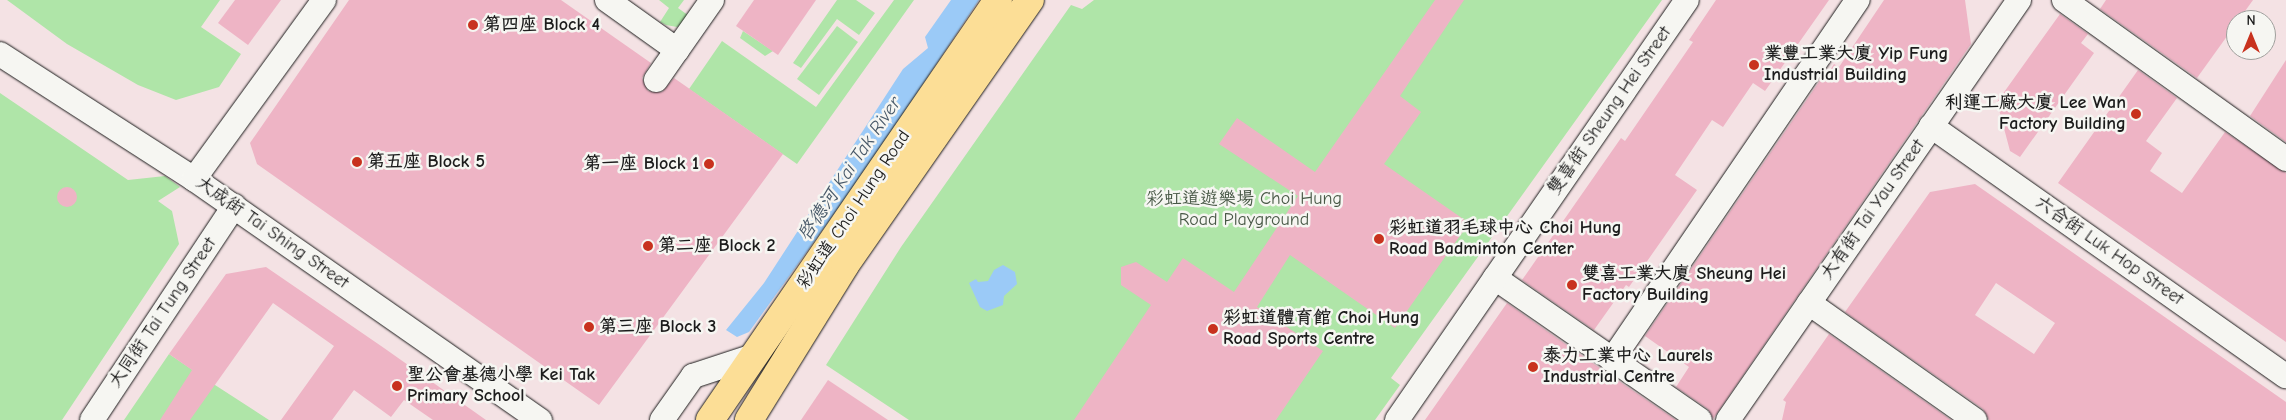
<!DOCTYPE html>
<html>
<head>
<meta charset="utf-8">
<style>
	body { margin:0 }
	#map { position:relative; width:2286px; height:420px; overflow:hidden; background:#f4e2e4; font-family:"Comic Neue","LXGW WenKai TC",sans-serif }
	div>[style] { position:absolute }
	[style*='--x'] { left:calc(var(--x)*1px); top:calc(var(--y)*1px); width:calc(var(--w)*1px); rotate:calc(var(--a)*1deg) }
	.green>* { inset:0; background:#afe5a8 }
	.water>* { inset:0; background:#9bcaf7 }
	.building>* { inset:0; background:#eeb4c5 }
	.round { border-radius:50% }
	.roads { filter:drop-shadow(0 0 1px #1c1c1c) drop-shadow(0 0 1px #1c1c1c) }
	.minor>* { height:24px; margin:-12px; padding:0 12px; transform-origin:12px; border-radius:12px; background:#f6f6f2 }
	.major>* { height:28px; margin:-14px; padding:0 14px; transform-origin:14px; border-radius:14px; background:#fcde96 }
	.dots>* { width:14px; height:14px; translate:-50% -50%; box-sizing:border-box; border:2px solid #f6f6f2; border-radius:50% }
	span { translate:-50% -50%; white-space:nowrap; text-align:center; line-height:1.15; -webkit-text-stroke:5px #f6f6f2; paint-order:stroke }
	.poi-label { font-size:18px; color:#1c1c1c; font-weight:700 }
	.left { translate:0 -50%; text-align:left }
	.right { translate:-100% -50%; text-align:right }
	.street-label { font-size:18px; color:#1c1c1c }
	.park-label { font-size:18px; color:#485846 }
	.water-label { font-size:19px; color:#485969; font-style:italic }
	.north { position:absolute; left:2226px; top:10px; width:50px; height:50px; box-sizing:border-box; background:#f6f6f2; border:1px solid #9f9f9c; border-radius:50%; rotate:0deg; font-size:14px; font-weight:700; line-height:20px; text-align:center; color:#1c1c1c }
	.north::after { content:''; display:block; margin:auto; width:18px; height:22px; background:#c8321e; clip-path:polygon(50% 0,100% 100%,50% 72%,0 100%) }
</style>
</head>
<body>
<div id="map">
	<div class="green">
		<i style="clip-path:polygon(7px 0,220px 0,201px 27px,241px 54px,219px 87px,176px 100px,138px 85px,67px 44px)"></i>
		<i style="clip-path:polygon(659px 0,684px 0,678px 8px,692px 18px,677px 27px,666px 25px,660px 22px,669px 8px)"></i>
		<i style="clip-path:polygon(837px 0,856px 0,875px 13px,859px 35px,837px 19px,801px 68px,793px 63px)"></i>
		<i style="clip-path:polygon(894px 0,914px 0,797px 164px,689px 89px,722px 41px,816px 107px)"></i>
		<i style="clip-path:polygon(1094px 0,1662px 0,1391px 378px,1400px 385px,1375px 420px,909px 420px,826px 365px,901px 247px,1071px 5px,1082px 9px)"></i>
		<i style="clip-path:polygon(837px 26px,858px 42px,819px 95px,797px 79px)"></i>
		<i style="clip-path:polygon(743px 31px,773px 51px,765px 56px,740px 38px)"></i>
		<i style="clip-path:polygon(0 93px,128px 180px,165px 176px,180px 187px,158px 201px,172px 211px,179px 244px,62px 420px,0 420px)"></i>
		<i style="clip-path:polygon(169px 354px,215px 385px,269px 420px,124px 420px)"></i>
	</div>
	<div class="water">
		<i style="clip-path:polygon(951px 0,979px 0,865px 171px,749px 332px,737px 337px,726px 330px,764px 283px,903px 69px,928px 48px,925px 37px)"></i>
		<i style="clip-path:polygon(1003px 265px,1015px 272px,1017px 284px,1004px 296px,1003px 305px,987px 311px,980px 307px,969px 283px,976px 279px,978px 282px,988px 281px,994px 270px)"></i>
	</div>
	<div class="building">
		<i style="clip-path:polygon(235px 0,281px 0,248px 45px,218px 23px)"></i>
		<i style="clip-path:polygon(349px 0,561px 0,651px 63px,642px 78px,648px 91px,662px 92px,674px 78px,783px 154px,599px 405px,257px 164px,250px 143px)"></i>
		<i style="clip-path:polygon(754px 0,816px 0,778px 55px,736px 26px)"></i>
		<i style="clip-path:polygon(1435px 0,1464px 0,1400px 96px,1421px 112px,1384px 164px,1469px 223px,1395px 328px,1290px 255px,1257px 307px,1323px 351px,1276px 420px,1074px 420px,1151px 305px,1121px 285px,1121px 267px,1136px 262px,1167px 282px,1183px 258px,1234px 292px,1298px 196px,1219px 144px,1237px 118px,1315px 172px)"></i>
		<i style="clip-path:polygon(1716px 0,1829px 0,1765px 91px,1753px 83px,1723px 127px,1712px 120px,1675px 175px,1697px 190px,1629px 287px,1626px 285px,1594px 330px,1522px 280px,1621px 138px,1625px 141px,1693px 42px,1689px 40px)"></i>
		<i style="clip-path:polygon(1884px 0,1965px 0,1971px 44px,1713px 419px,1708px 409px,1676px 387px,1689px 367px,1645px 336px,1825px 73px,1827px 75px,1834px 64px,1839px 67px)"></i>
		<i style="clip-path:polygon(2106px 0,2253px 0,2197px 78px,2100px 9px)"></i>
		<i style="clip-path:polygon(2060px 14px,2088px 34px,2081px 43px,2094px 53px,2020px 157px,2010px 151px,1997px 102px)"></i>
		<i style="clip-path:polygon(2286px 60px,2286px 142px,2250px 116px)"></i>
		<i style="clip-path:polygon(2138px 70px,2177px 98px,2146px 141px,2162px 153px,2150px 171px,2182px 193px,2225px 132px,2286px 173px,2286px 342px,2058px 183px)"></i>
		<i style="clip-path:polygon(evenodd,1975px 184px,2286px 402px,2286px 420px,1989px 420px,1983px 409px,1845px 312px,1930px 192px,1975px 184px,1996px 283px,2055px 323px,2034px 354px,1975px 315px,1996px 283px)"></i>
		<i class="round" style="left:57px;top:187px;width:20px;height:20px"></i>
		<i style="clip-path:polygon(266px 267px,384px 348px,486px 420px,433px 420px,404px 400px,391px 417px,354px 390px,332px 420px,281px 420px,334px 346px,273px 303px,190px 420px,160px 420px,192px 370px,169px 354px,226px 274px)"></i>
		<i style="clip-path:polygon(1507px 303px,1604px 371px,1676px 420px,1425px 420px)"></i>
		<i style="clip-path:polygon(1829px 334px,1951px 420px,1782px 420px,1786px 402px,1783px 400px)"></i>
		<i style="clip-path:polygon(828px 380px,888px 420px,801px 420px)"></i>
	</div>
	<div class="roads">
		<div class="minor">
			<i style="--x:607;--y:0;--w:86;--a:35.5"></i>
			<i style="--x:677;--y:50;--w:61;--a:-55"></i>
			<i style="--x:2064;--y:0;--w:273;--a:35.6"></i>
			<i style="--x:0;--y:54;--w:231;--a:32.8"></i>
			<i style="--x:194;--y:179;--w:422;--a:34.9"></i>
			<i style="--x:656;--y:80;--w:37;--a:-55"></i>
			<i style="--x:1931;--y:126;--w:434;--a:35.2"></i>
			<i style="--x:194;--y:179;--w:221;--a:-54"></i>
			<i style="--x:1495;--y:278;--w:249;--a:34.7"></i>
			<i style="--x:1809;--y:303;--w:203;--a:35.2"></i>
			<i style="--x:1612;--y:360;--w:436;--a:-55.7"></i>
			<i style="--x:92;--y:420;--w:257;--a:-56.4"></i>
			<i style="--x:662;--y:420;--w:54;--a:-54.8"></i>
			<i style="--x:693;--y:376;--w:64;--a:-18.2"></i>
			<i style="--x:1397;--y:420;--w:510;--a:-55.38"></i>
			<i style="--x:1728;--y:420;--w:511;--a:-55.28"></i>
		</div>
		<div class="major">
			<i style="--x:710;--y:420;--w:509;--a:-55.56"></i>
			<i style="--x:749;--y:420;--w:182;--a:-58.2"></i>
			<i style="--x:845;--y:265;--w:323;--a:-55.1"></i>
		</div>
	</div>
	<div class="dots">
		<i style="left:473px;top:25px;background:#c8321e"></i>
		<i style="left:1754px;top:65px;background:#c8321e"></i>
		<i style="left:2136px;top:114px;background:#c8321e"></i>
		<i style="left:357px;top:162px;background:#c8321e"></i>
		<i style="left:709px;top:164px;background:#c8321e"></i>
		<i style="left:1379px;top:239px;background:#c8321e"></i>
		<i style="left:648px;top:246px;background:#c8321e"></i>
		<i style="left:1572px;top:285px;background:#c8321e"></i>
		<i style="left:589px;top:327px;background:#c8321e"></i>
		<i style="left:1213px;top:329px;background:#c8321e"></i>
		<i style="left:1533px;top:367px;background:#c8321e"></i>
		<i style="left:397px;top:386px;background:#c8321e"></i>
	</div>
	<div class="poi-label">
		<span class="left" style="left:483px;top:25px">第四座 Block 4</span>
		<span class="left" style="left:1764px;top:65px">業豐工業大廈 Yip Fung<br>Industrial Building</span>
		<span class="right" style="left:2126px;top:114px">利運工廠大廈 Lee Wan<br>Factory Building</span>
		<span class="left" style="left:367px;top:162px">第五座 Block 5</span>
		<span class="right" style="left:699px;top:164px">第一座 Block 1</span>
		<span class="left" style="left:1389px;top:239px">彩虹道羽毛球中心 Choi Hung<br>Road Badminton Center</span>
		<span class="left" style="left:658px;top:246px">第二座 Block 2</span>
		<span class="left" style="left:1582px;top:285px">雙喜工業大廈 Sheung Hei<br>Factory Building</span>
		<span class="left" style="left:1223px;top:329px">彩虹道體育館 Choi Hung<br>Road Sports Centre</span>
		<span class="left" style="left:599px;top:327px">第三座 Block 3</span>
		<span class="left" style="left:1543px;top:367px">泰力工業中心 Laurels<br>Industrial Centre</span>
		<span class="left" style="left:407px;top:386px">聖公會基德小學 Kei Tak<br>Primary School</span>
	</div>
	<div class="street-label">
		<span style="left:1610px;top:111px;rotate:-55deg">雙喜街 Sheung Hei Street</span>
		<span style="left:854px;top:210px;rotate:-56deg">彩虹道 Choi Hung Road</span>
		<span style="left:1873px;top:210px;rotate:-55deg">大有街 Tai Yau Street</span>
		<span style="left:272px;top:233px;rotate:35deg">大成街 Tai Shing Street</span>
		<span style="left:2109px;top:251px;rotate:35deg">六合街 Luk Hop Street</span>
		<span style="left:163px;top:313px;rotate:-56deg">大同街 Tai Tung Street</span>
	</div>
	<div class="park-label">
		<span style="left:1244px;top:210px">彩虹道遊樂場 Choi Hung<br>Road Playground</span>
	</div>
	<div class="water-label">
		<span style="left:850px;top:169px;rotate:-56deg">啓德河 Kai Tak River</span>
	</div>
	<div class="north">N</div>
</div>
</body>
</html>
